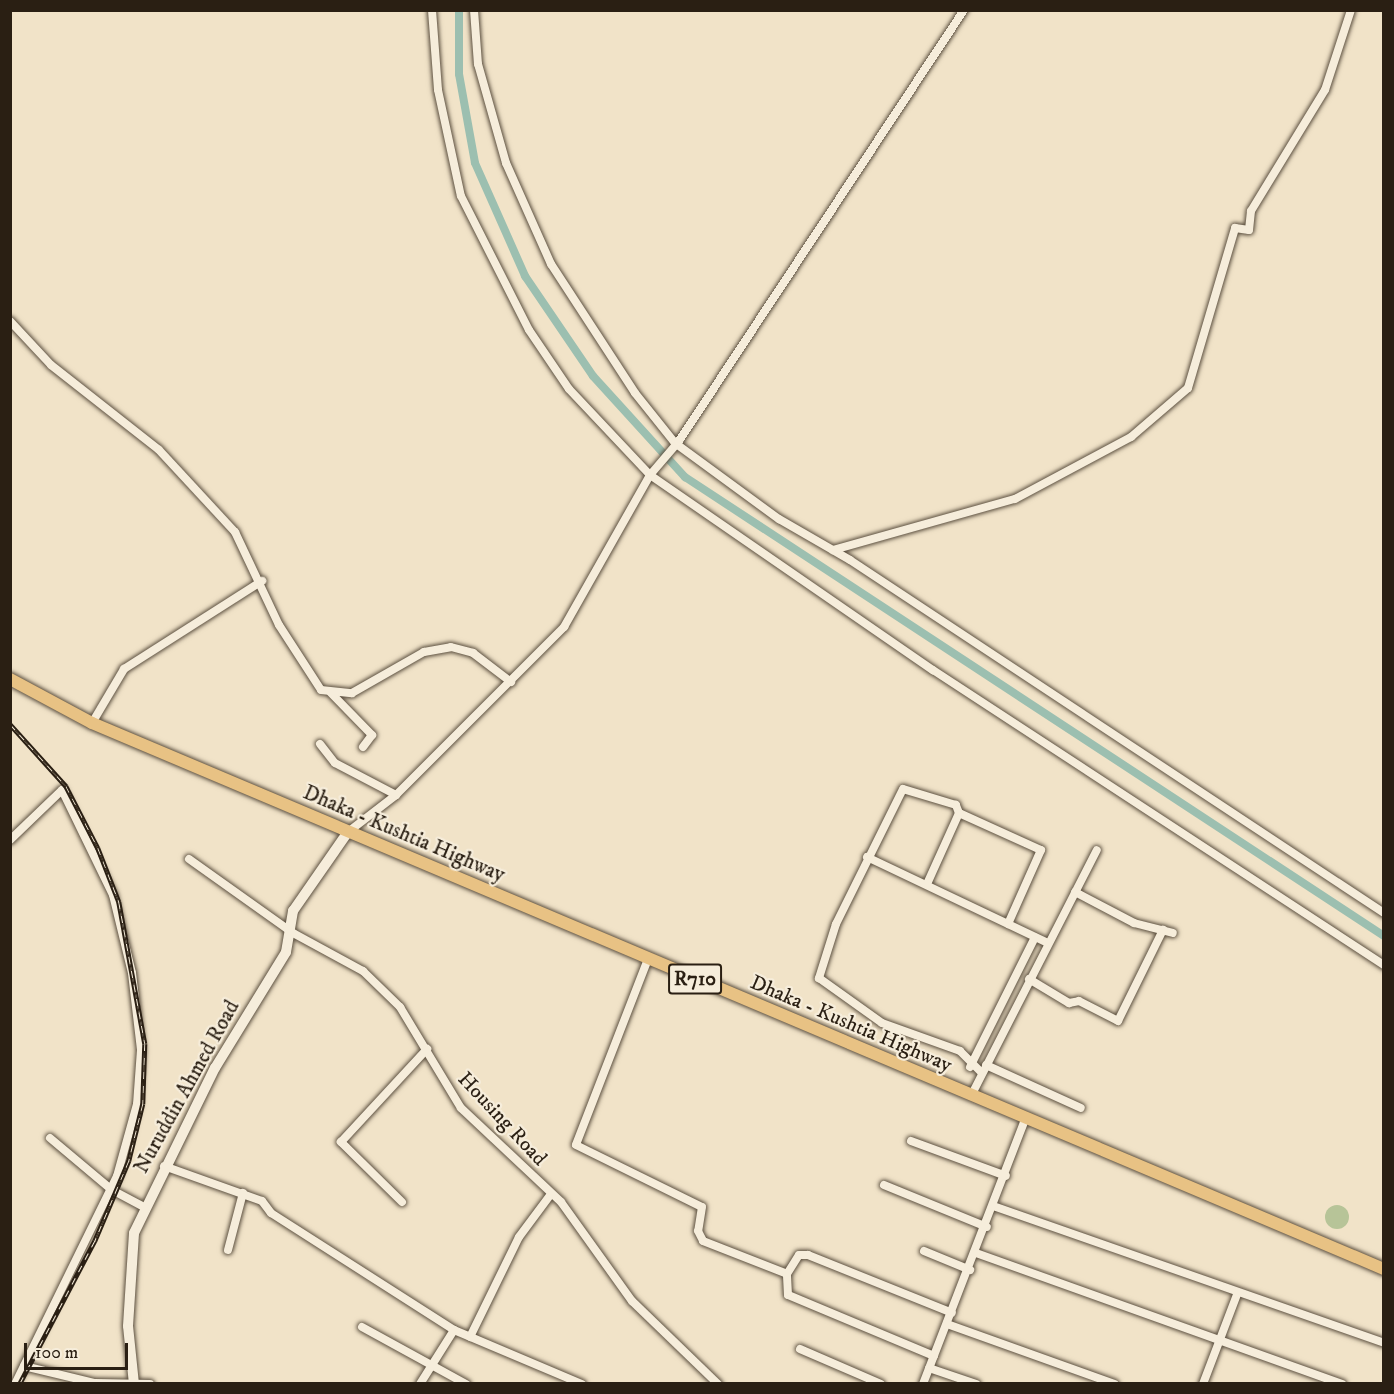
<!DOCTYPE html>
<html>
<head>
<meta charset="utf-8">
<style>
	body { margin:0 }
	#map { position:relative; width:1394px; height:1394px; overflow:hidden; background:#f1e3c8; font-family:"IM FELL DW Pica",serif }
	div>[style] { position:absolute }
	[style*='--x'] { left:calc(var(--x)*1px); top:calc(var(--y)*1px); width:calc(var(--w)*1px); rotate:calc(var(--a)*1deg) }
	.green>* { inset:0; background:#b7c498 }
	.round { border-radius:50% }
	.canal>* { height:8px; margin:-4px; padding:0 4px; transform-origin:4px; border-radius:4px; background:#9cbfb0 }
	.roads { filter:drop-shadow(0 0 2px #5c5040) drop-shadow(0 0 2px #5c5040) }
	.minor>* { height:8px; margin:-4px; padding:0 4px; transform-origin:4px; border-radius:4px; background:#f6eddb }
	.secondary>* { height:10px; margin:-5px; padding:0 5px; transform-origin:5px; border-radius:5px; background:#f6eddb }
	.primary>* { height:12px; margin:-6px; padding:0 6px; transform-origin:6px; border-radius:6px; background:#e8c284 }
	.rail>* { height:4.5px; margin-top:-2.25px; transform-origin:0; background:repeating-linear-gradient(90deg,#f6eddb 0 7px,#2a1f13 0 14px); box-sizing:border-box; border-block:2px solid #2a1f13 }
	span { translate:-50% -50%; white-space:nowrap; text-align:center; line-height:1.15; -webkit-text-stroke:4.5px #f6eddb; paint-order:stroke }
	.shield-label span { padding:2px 4px; background:#f6eddb; border:2px solid; border-radius:4px; -webkit-text-stroke-width:0 }
	.shield-label { font-size:20px; color:#2a1f13; font-weight:700 }
	.street-label { font-size:21px; color:#2a1f13 }
	.frame { position:absolute; inset:0; border:12px solid #2a1f13; pointer-events:none }
	.scale { position:absolute; left:24px; top:1343px; width:104px; height:27px; box-sizing:border-box; border:3px solid #2a1f13; border-top:0; padding-left:8px; font-size:18px; line-height:21px; white-space:nowrap; color:#2a1f13; -webkit-text-stroke:4px #f6eddb; paint-order:stroke }
</style>
</head>
<body>
<div id="map">
	<div class="green">
		<i class="round" style="left:1325px;top:1205px;width:24px;height:24px"></i>
	</div>
	<div class="canal">
		<i style="--x:459;--y:10;--w:64;--a:90"></i>
		<i style="--x:459;--y:74;--w:90;--a:79.8"></i>
		<i style="--x:475;--y:163;--w:124;--a:66.1"></i>
		<i style="--x:525;--y:276;--w:121;--a:55.8"></i>
		<i style="--x:593;--y:376;--w:137;--a:47.7"></i>
		<i style="--x:685;--y:477;--w:836;--a:33.29"></i>
	</div>
	<div class="roads">
		<div class="minor">
			<i style="--x:432;--y:10;--w:80;--a:85.7"></i>
			<i style="--x:438;--y:90;--w:108;--a:77.8"></i>
			<i style="--x:461;--y:196;--w:150;--a:63.1"></i>
			<i style="--x:529;--y:330;--w:71;--a:55.9"></i>
			<i style="--x:569;--y:389;--w:118;--a:46.7"></i>
			<i style="--x:650;--y:475;--w:344;--a:34.6"></i>
			<i style="--x:933;--y:670;--w:539;--a:33.19"></i>
			<i style="--x:474;--y:10;--w:54;--a:85.8"></i>
			<i style="--x:478;--y:64;--w:103;--a:74.2"></i>
			<i style="--x:506;--y:163;--w:111;--a:66"></i>
			<i style="--x:551;--y:264;--w:154;--a:56.9"></i>
			<i style="--x:635;--y:393;--w:64;--a:51.3"></i>
			<i style="--x:675;--y:443;--w:129;--a:36.2"></i>
			<i style="--x:779;--y:519;--w:82;--a:30"></i>
			<i style="--x:850;--y:560;--w:640;--a:33.47"></i>
			<i style="--x:10;--y:321;--w:60;--a:47"></i>
			<i style="--x:51;--y:365;--w:137;--a:38.2"></i>
			<i style="--x:159;--y:450;--w:112;--a:47.2"></i>
			<i style="--x:235;--y:532;--w:103;--a:64.7"></i>
			<i style="--x:279;--y:625;--w:77;--a:57.1"></i>
			<i style="--x:321;--y:690;--w:31;--a:6"></i>
			<i style="--x:352;--y:693;--w:83;--a:-29.7"></i>
			<i style="--x:424;--y:652;--w:27;--a:-10"></i>
			<i style="--x:451;--y:647;--w:23;--a:15"></i>
			<i style="--x:473;--y:653;--w:48;--a:37.3"></i>
			<i style="--x:833;--y:550;--w:189;--a:-15.7"></i>
			<i style="--x:1015;--y:499;--w:132;--a:-28.1"></i>
			<i style="--x:1131;--y:437;--w:75;--a:-40.7"></i>
			<i style="--x:1188;--y:388;--w:167;--a:-73.6"></i>
			<i style="--x:1235;--y:228;--w:14;--a:8"></i>
			<i style="--x:1249;--y:230;--w:19;--a:-84"></i>
			<i style="--x:1251;--y:211;--w:142;--a:-58.6"></i>
			<i style="--x:1325;--y:90;--w:84;--a:-72"></i>
			<i style="--x:331;--y:693;--w:59;--a:45.7"></i>
			<i style="--x:372;--y:735;--w:15;--a:127"></i>
			<i style="--x:92;--y:723;--w:63;--a:-59.3"></i>
			<i style="--x:124;--y:669;--w:164;--a:-32.5"></i>
			<i style="--x:320;--y:744;--w:24;--a:52"></i>
			<i style="--x:335;--y:763;--w:69;--a:27.7"></i>
			<i style="--x:959;--y:813;--w:90;--a:24.3"></i>
			<i style="--x:1041;--y:850;--w:81;--a:114"></i>
			<i style="--x:348;--y:832;--w:61;--a:-37.6"></i>
			<i style="--x:396;--y:795;--w:238;--a:-45"></i>
			<i style="--x:564;--y:627;--w:175;--a:-60.5"></i>
			<i style="--x:650;--y:475;--w:45;--a:-49.5"></i>
			<i style="--x:679;--y:441;--w:517;--a:-56.53"></i>
			<i style="--x:10;--y:840;--w:72;--a:-43.9"></i>
			<i style="--x:62;--y:790;--w:117;--a:64.1"></i>
			<i style="--x:113;--y:895;--w:80;--a:76.3"></i>
			<i style="--x:132;--y:973;--w:78;--a:83.3"></i>
			<i style="--x:141;--y:1050;--w:54;--a:94.2"></i>
			<i style="--x:137;--y:1104;--w:75;--a:105.5"></i>
			<i style="--x:117;--y:1176;--w:232;--a:116.1"></i>
			<i style="--x:867;--y:857;--w:200;--a:25.4"></i>
			<i style="--x:189;--y:859;--w:128;--a:35.4"></i>
			<i style="--x:293;--y:933;--w:80;--a:28.5"></i>
			<i style="--x:363;--y:971;--w:52;--a:44.2"></i>
			<i style="--x:400;--y:1007;--w:118;--a:58.9"></i>
			<i style="--x:461;--y:1108;--w:137;--a:43.2"></i>
			<i style="--x:561;--y:1202;--w:122;--a:54.4"></i>
			<i style="--x:632;--y:1301;--w:120;--a:44"></i>
			<i style="--x:927;--y:884;--w:78;--a:-65.7"></i>
			<i style="--x:959;--y:813;--w:9;--a:-111"></i>
			<i style="--x:956;--y:805;--w:55;--a:-163.2"></i>
			<i style="--x:903;--y:789;--w:151;--a:116.4"></i>
			<i style="--x:836;--y:924;--w:57;--a:107.5"></i>
			<i style="--x:819;--y:978;--w:77;--a:35.5"></i>
			<i style="--x:882;--y:1023;--w:83;--a:19.7"></i>
			<i style="--x:960;--y:1051;--w:30;--a:45"></i>
			<i style="--x:1075;--y:892;--w:67;--a:27.7"></i>
			<i style="--x:1134;--y:923;--w:40;--a:14.4"></i>
			<i style="--x:648;--y:959;--w:199;--a:111.2"></i>
			<i style="--x:576;--y:1145;--w:140;--a:26.2"></i>
			<i style="--x:702;--y:1207;--w:24;--a:99"></i>
			<i style="--x:698;--y:1231;--w:11;--a:63"></i>
			<i style="--x:703;--y:1241;--w:90;--a:21.4"></i>
			<i style="--x:1029;--y:979;--w:47;--a:31"></i>
			<i style="--x:1069;--y:1003;--w:10;--a:-11"></i>
			<i style="--x:1079;--y:1001;--w:44;--a:27.1"></i>
			<i style="--x:1118;--y:1021;--w:102;--a:-63.7"></i>
			<i style="--x:986;--y:1065;--w:104;--a:24.4"></i>
			<i style="--x:970;--y:1067;--w:145;--a:-63.4"></i>
			<i style="--x:971;--y:1096;--w:276;--a:-62.9"></i>
			<i style="--x:50;--y:1138;--w:81;--a:40"></i>
			<i style="--x:112;--y:1190;--w:36;--a:28"></i>
			<i style="--x:911;--y:1141;--w:101;--a:20.2"></i>
			<i style="--x:164;--y:1166;--w:104;--a:19.7"></i>
			<i style="--x:262;--y:1201;--w:15;--a:53"></i>
			<i style="--x:271;--y:1213;--w:217;--a:32.6"></i>
			<i style="--x:454;--y:1330;--w:139;--a:22.9"></i>
			<i style="--x:884;--y:1185;--w:111;--a:22.2"></i>
			<i style="--x:402;--y:1202;--w:86;--a:-135.5"></i>
			<i style="--x:341;--y:1142;--w:127;--a:-47.2"></i>
			<i style="--x:996;--y:1207;--w:411;--a:19.3"></i>
			<i style="--x:228;--y:1250;--w:59;--a:-75.3"></i>
			<i style="--x:924;--y:1251;--w:50;--a:22.4"></i>
			<i style="--x:976;--y:1253;--w:389;--a:19.7"></i>
			<i style="--x:947;--y:1324;--w:178;--a:19.7"></i>
			<i style="--x:362;--y:1327;--w:119;--a:28.7"></i>
			<i style="--x:470;--y:1337;--w:111;--a:-63.9"></i>
			<i style="--x:519;--y:1237;--w:54;--a:-53.3"></i>
			<i style="--x:800;--y:1349;--w:88;--a:23.4"></i>
			<i style="--x:934;--y:1356;--w:158;--a:-157.3"></i>
			<i style="--x:788;--y:1295;--w:21;--a:-93"></i>
			<i style="--x:787;--y:1274;--w:22;--a:-58"></i>
			<i style="--x:799;--y:1255;--w:9;--a:0"></i>
			<i style="--x:808;--y:1255;--w:155;--a:21.9"></i>
			<i style="--x:24;--y:1366;--w:73;--a:13.5"></i>
			<i style="--x:95;--y:1383;--w:55;--a:1"></i>
			<i style="--x:929;--y:1368;--w:50;--a:18.8"></i>
			<i style="--x:420;--y:1384;--w:64;--a:-57.8"></i>
			<i style="--x:923;--y:1384;--w:284;--a:-68.9"></i>
			<i style="--x:1203;--y:1384;--w:98;--a:-69.2"></i>
		</div>
		<div class="secondary">
			<i style="--x:134;--y:1384;--w:58;--a:-95.9"></i>
			<i style="--x:128;--y:1326;--w:93;--a:-86.3"></i>
			<i style="--x:134;--y:1233;--w:184;--a:-63.9"></i>
			<i style="--x:215;--y:1068;--w:136;--a:-58.5"></i>
			<i style="--x:286;--y:952;--w:42;--a:-80.3"></i>
			<i style="--x:293;--y:911;--w:96;--a:-55.2"></i>
		</div>
		<div class="primary">
			<i style="--x:10;--y:679;--w:93;--a:28.2"></i>
			<i style="--x:92;--y:723;--w:1403;--a:22.91"></i>
		</div>
	</div>
	<div class="rail">
		<i style="--x:10;--y:724;--w:84;--a:47.9"></i>
		<i style="--x:66;--y:786;--w:70;--a:62.7"></i>
		<i style="--x:98;--y:848;--w:58;--a:68.7"></i>
		<i style="--x:119;--y:902;--w:144;--a:79.6"></i>
		<i style="--x:145;--y:1044;--w:60;--a:91.9"></i>
		<i style="--x:143;--y:1104;--w:59;--a:103.8"></i>
		<i style="--x:129;--y:1161;--w:87;--a:113"></i>
		<i style="--x:95;--y:1241;--w:161;--a:117.7"></i>
	</div>
	<div class="shield-label">
		<span style="left:695px;top:979px">R710</span>
	</div>
	<div class="street-label">
		<span style="left:404px;top:834px;rotate:23deg">Dhaka - Kushtia Highway</span>
		<span style="left:851px;top:1024px;rotate:23deg">Dhaka - Kushtia Highway</span>
		<span style="left:187px;top:1087px;rotate:-61deg">Nuruddin Ahmed Road</span>
		<span style="left:502px;top:1119px;rotate:47deg">Housing Road</span>
	</div>
	<div class="frame"></div>
	<div class="scale">100 m</div>
</div>
</body>
</html>
